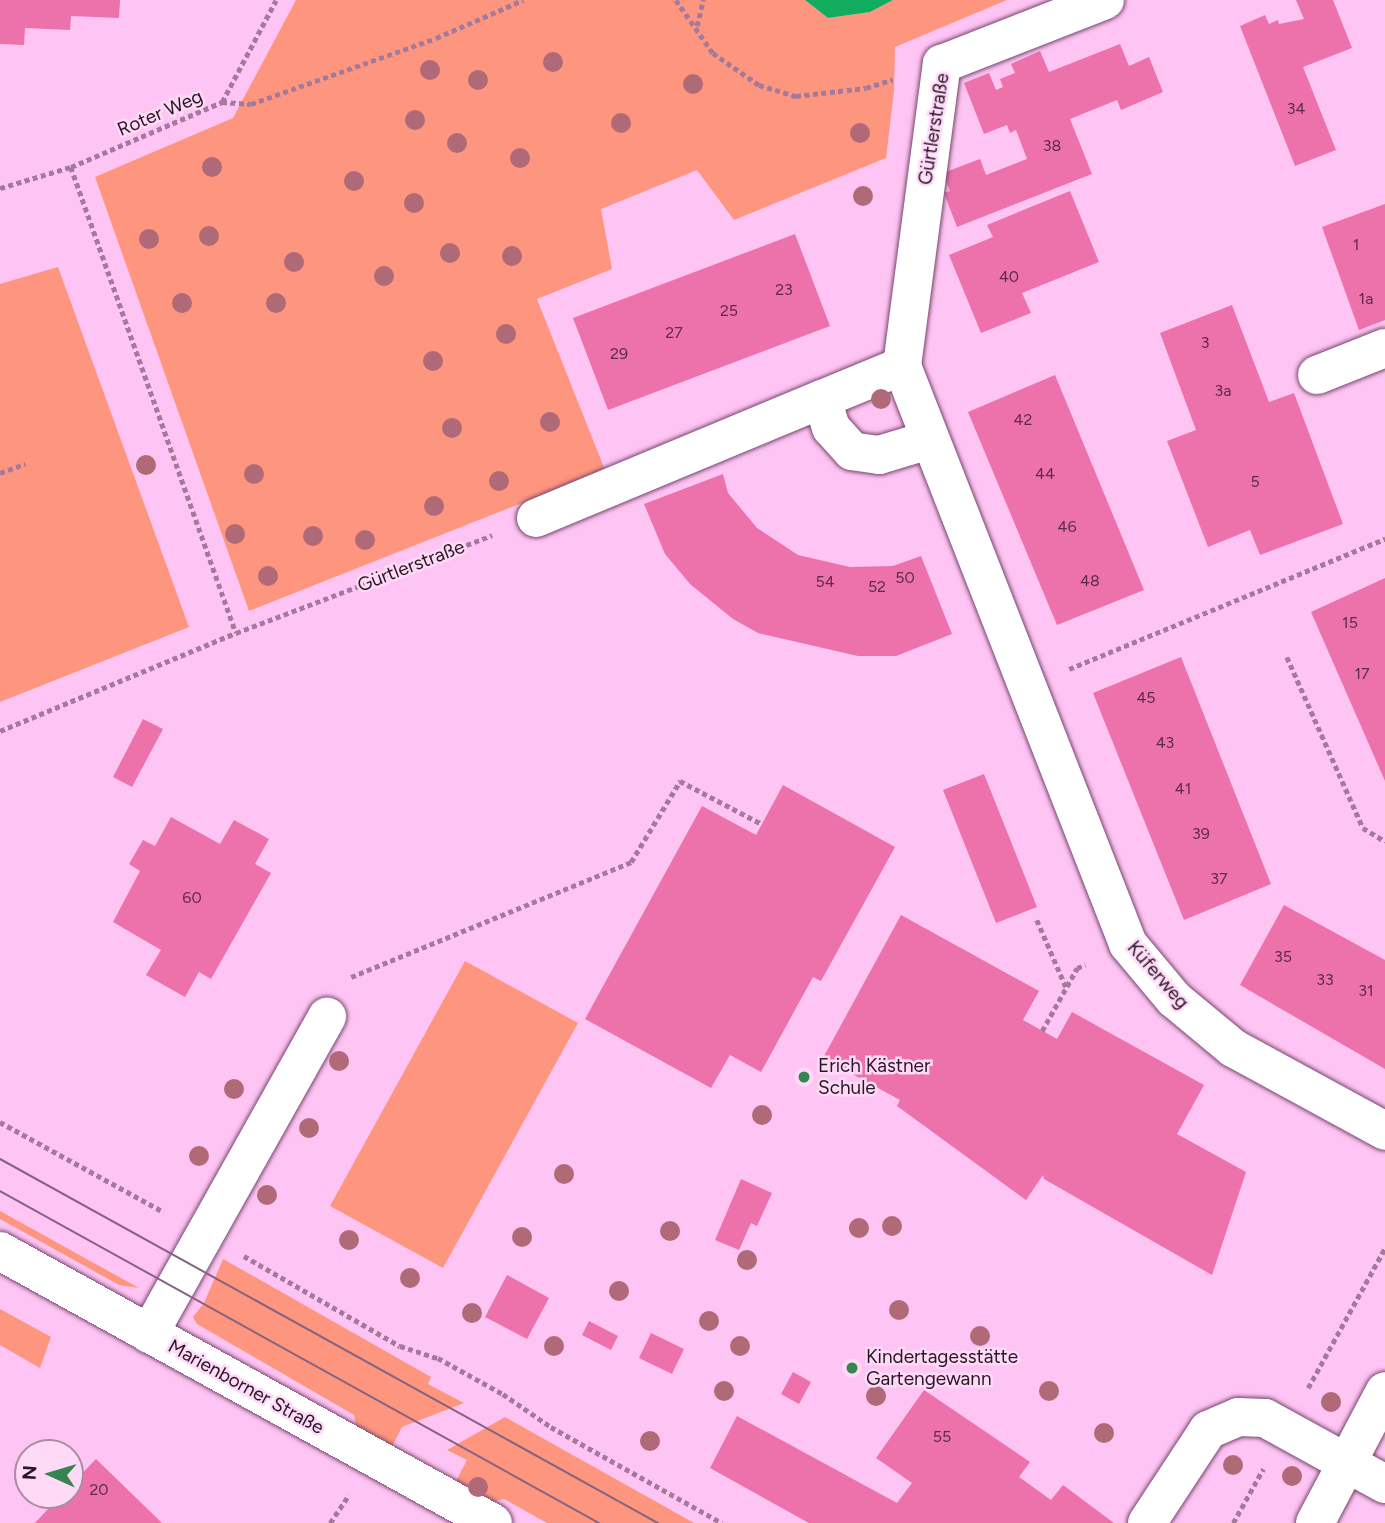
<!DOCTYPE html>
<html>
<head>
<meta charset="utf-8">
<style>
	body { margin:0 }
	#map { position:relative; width:1385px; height:1523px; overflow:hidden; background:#fec4f3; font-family:Figtree,sans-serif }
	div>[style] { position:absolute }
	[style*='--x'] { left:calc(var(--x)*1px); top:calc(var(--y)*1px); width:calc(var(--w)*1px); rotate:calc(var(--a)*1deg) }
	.green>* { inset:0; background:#fe967f }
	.water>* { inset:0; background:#12ac5e }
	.building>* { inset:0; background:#ed71aa }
	.path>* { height:4.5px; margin-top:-2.25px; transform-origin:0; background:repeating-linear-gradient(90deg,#a47a9c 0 5px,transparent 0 8.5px) }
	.roads { filter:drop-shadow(0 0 2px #77456e) drop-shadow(0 0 2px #77456e) }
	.minor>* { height:38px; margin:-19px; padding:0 19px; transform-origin:19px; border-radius:19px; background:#fff }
	.tram>* { height:2px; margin:-1px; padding:0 1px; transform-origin:1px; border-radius:1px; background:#876280 }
	.trees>* { width:20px; height:20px; margin:-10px; border-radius:50%; background:#b06976 }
	.dots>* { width:19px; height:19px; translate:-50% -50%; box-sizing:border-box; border:4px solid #fedaf6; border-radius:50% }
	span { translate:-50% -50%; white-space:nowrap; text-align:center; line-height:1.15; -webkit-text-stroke:5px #fedaf6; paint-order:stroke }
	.number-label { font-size:16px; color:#5c2d48 }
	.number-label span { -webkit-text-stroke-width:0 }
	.street-label { font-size:19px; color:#2b1628 }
	.poi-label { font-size:19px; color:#2b1628 }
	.left { translate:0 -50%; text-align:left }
	.north { position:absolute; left:14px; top:1439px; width:70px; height:70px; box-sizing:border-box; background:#fedaf6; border:2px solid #aa8ca4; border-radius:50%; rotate:274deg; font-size:19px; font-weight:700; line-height:28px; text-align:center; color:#2b1628 }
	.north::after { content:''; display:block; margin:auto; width:24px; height:32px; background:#378453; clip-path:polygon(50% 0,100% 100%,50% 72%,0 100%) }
</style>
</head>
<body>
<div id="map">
	<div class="green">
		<i style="clip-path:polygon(296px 0,805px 0,828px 18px,870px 12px,893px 0,1007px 0,895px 47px,894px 91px,886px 158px,734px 220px,697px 170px,601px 209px,612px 269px,537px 299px,605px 470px,249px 611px,95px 177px,233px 118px)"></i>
		<i style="clip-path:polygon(58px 267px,189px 627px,0 702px,0 284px)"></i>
		<i style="clip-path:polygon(465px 961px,578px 1023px,443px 1268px,330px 1206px)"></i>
		<i style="clip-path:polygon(0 1211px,139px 1288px,119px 1285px,0 1219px)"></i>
		<i style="clip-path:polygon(223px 1259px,431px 1377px,428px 1384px,464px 1403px,402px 1427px,387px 1456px,359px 1440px,354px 1415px,197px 1324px,193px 1317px,204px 1303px)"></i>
		<i style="clip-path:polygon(0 1309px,51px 1337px,40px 1368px,0 1345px)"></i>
		<i style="clip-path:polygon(505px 1417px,694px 1523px,547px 1523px,504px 1499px,479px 1505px,451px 1491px,467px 1460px,447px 1450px)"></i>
	</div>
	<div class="water">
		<i style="clip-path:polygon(805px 0,893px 0,870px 12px,828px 18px)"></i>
	</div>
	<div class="building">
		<i style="clip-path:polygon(0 0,120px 0,119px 18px,71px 16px,70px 30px,25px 28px,24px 45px,0 44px)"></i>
		<i style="clip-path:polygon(1296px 0,1333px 0,1352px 48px,1303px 67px,1336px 150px,1295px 166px,1240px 26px,1265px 15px,1269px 24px,1278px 20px,1279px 24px,1304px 19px)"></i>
		<i style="clip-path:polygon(1120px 44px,1129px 66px,1149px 57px,1163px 92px,1121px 110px,1117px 100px,1070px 119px,1092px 174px,957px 227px,944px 193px,950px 191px,943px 173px,980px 159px,986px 175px,1027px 159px,1016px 130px,1010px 133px,1007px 125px,984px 134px,964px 83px,989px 73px,996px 90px,1003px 87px,1000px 79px,1015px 73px,1011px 64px,1040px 51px,1049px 72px)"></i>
		<i style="clip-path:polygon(1070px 191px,1099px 262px,1022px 293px,1031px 313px,981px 333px,949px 255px,993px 237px,987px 225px)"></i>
		<i style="clip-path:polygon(1385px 204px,1385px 320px,1359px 330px,1322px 227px)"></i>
		<i style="clip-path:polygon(795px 234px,830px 326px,608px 410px,573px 318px)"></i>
		<i style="clip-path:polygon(1232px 305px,1269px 402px,1294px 393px,1343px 524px,1260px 555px,1250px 530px,1208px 547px,1167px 441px,1196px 430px,1160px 333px)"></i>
		<i style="clip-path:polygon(1055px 375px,1144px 590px,1057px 625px,968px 412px)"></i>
		<i style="clip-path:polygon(723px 474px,728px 493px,757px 528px,798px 555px,850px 567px,893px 566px,921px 556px,952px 634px,896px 656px,858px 656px,758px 633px,733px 619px,690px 584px,665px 554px,644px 504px)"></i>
		<i style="clip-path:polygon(1385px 578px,1385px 781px,1311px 612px)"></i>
		<i style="clip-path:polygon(1181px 657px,1271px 884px,1184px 920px,1093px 693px)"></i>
		<i style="clip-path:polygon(143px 719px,163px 729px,132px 787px,113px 777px)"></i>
		<i style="clip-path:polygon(984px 774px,1037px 907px,996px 923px,943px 790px)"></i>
		<i style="clip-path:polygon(783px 785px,895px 847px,821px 981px,813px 977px,761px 1072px,730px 1055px,711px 1088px,585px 1019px,702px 806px,756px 835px)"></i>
		<i style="clip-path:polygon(171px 817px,220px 844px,234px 820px,269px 839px,255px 864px,271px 873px,211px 979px,199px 972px,185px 997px,146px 975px,161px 950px,113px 922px,140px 871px,129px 864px,143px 840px,155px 846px)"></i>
		<i style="clip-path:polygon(1284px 905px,1385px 960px,1385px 1069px,1240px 985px)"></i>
		<i style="clip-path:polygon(901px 915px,1039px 991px,1023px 1020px,1057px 1039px,1072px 1012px,1204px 1085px,1177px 1134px,1246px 1172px,1212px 1275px,1044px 1179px,1043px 1175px,1026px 1200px,897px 1106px,900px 1100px,823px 1058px)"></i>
		<i style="clip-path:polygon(741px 1179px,772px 1193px,757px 1226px,751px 1223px,739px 1250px,715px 1240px)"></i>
		<i style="clip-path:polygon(507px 1275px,549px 1298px,527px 1339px,485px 1317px)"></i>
		<i style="clip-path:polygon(589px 1321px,618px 1336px,611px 1350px,582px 1335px)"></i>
		<i style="clip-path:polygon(651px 1333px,684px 1349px,672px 1374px,639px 1358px)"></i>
		<i style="clip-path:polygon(793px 1372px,811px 1382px,799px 1404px,781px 1394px)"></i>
		<i style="clip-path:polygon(924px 1390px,1030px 1462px,1019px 1477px,1051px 1500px,1063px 1485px,1114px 1523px,809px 1523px,710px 1468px,737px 1416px,897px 1503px,912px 1483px,876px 1458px)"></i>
		<i style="clip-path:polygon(96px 1459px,162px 1523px,35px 1523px,61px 1495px,70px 1495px,70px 1486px)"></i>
	</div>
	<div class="path">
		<i style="--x:676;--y:0;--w:65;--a:55.1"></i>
		<i style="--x:713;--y:53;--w:56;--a:34.8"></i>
		<i style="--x:759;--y:85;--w:39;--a:17"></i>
		<i style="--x:796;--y:96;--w:70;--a:-6.5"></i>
		<i style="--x:866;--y:88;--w:28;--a:-18"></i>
		<i style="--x:697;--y:26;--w:27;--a:-77"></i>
		<i style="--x:222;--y:102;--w:29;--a:4"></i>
		<i style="--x:251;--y:104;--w:196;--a:-19.6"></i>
		<i style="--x:436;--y:38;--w:95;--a:-23.6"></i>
		<i style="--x:71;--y:167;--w:494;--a:70.5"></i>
		<i style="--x:0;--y:188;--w:74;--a:-16.5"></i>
		<i style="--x:71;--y:167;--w:164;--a:-23.3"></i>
		<i style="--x:222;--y:102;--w:115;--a:-62.1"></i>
		<i style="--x:0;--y:473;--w:27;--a:-20"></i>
		<i style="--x:1287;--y:657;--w:187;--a:66"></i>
		<i style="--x:1363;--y:828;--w:26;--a:31"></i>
		<i style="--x:1069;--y:669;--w:342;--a:-22.4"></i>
		<i style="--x:0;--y:731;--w:256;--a:-22.6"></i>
		<i style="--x:236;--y:633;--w:274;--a:-20.9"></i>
		<i style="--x:1037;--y:920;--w:73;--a:66.6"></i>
		<i style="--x:351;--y:977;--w:303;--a:-22.3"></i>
		<i style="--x:631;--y:862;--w:95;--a:-58.8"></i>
		<i style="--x:680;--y:781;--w:93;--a:27.7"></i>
		<i style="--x:1042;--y:1031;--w:72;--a:-60.9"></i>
		<i style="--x:1077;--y:968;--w:9;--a:-21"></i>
		<i style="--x:0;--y:1122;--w:187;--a:28.8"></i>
		<i style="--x:244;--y:1256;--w:180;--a:30"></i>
		<i style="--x:400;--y:1346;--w:40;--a:18"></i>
		<i style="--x:438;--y:1358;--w:74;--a:29"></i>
		<i style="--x:503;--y:1394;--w:58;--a:34.5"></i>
		<i style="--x:551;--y:1427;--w:196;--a:29.3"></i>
		<i style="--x:1308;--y:1388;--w:160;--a:-61.2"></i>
		<i style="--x:330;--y:1523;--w:34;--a:-56"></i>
		<i style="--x:1233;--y:1523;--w:62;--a:-60.9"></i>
	</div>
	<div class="roads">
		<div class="minor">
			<i style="--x:902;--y:366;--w:621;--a:68.64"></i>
			<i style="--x:1128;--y:944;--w:72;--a:50.1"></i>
			<i style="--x:1174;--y:999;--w:77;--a:39.7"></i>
			<i style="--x:1233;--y:1048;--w:173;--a:28.6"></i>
			<i style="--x:1317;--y:375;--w:73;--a:-21.7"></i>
			<i style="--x:929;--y:440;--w:52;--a:163.3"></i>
			<i style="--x:879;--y:455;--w:27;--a:-172"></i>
			<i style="--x:852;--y:451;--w:31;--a:-132"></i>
			<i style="--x:831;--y:428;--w:30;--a:-107"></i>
			<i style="--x:822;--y:399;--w:87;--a:-22.4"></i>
			<i style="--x:902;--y:366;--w:305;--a:-82.5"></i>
			<i style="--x:942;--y:64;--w:175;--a:-21.4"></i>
			<i style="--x:536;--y:518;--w:310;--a:-22.6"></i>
			<i style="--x:0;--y:1251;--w:563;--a:28.89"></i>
			<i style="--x:149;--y:1334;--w:364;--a:-60.7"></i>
			<i style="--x:1147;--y:1523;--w:111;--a:-56.7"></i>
			<i style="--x:1208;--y:1430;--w:33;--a:-23"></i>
			<i style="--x:1238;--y:1417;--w:27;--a:2"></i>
			<i style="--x:1265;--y:1418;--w:137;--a:28.8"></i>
			<i style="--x:1315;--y:1523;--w:149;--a:-62.1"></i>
		</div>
	</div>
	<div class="tram">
		<i style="--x:0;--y:1159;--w:752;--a:28.95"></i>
		<i style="--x:0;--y:1191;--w:685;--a:29"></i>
	</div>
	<div class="trees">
		<i style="left:553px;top:62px"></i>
		<i style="left:430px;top:70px"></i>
		<i style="left:478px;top:80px"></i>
		<i style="left:693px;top:84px"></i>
		<i style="left:415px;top:120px"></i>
		<i style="left:621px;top:123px"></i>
		<i style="left:860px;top:133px"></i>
		<i style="left:457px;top:143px"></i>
		<i style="left:520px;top:158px"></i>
		<i style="left:212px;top:167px"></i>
		<i style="left:354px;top:181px"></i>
		<i style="left:863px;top:196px"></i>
		<i style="left:414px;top:203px"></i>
		<i style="left:209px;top:236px"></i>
		<i style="left:149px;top:239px"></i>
		<i style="left:450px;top:253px"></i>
		<i style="left:512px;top:256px"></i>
		<i style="left:294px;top:262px"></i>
		<i style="left:384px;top:276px"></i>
		<i style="left:182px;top:303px"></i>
		<i style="left:276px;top:303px"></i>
		<i style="left:506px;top:334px"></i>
		<i style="left:433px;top:361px"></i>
		<i style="left:881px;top:399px"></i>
		<i style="left:550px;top:422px"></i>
		<i style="left:452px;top:428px"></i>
		<i style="left:146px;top:465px"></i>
		<i style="left:254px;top:474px"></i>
		<i style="left:499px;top:481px"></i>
		<i style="left:434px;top:506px"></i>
		<i style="left:235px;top:534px"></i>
		<i style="left:313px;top:536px"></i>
		<i style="left:365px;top:540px"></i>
		<i style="left:268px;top:576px"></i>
		<i style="left:339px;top:1061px"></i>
		<i style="left:234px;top:1089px"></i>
		<i style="left:762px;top:1115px"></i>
		<i style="left:309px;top:1128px"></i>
		<i style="left:199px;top:1156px"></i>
		<i style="left:564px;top:1174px"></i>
		<i style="left:267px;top:1195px"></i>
		<i style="left:892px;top:1226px"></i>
		<i style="left:859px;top:1228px"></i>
		<i style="left:670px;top:1231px"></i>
		<i style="left:522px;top:1237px"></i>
		<i style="left:349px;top:1240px"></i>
		<i style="left:747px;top:1260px"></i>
		<i style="left:410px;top:1278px"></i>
		<i style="left:619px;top:1291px"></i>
		<i style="left:899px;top:1310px"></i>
		<i style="left:472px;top:1313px"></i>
		<i style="left:709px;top:1321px"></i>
		<i style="left:980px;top:1336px"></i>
		<i style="left:554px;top:1346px"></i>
		<i style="left:740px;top:1346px"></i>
		<i style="left:724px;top:1391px"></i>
		<i style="left:1049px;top:1391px"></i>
		<i style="left:876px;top:1396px"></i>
		<i style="left:1331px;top:1402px"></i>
		<i style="left:1104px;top:1433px"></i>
		<i style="left:650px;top:1441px"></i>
		<i style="left:1233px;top:1465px"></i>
		<i style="left:1292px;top:1476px"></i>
		<i style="left:478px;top:1487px"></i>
	</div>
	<div class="dots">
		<i style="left:804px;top:1077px;background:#378453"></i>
		<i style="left:852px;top:1368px;background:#378453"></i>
	</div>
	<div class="number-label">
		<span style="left:1296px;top:109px">34</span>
		<span style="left:1052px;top:146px">38</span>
		<span style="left:1356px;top:245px">1</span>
		<span style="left:1009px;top:277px">40</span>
		<span style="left:784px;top:290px">23</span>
		<span style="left:1366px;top:299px">1a</span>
		<span style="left:729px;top:311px">25</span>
		<span style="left:674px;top:333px">27</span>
		<span style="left:1205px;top:343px">3</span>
		<span style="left:619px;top:354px">29</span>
		<span style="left:1223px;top:391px">3a</span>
		<span style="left:1023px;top:420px">42</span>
		<span style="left:1045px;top:474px">44</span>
		<span style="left:1255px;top:482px">5</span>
		<span style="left:1067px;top:527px">46</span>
		<span style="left:905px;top:578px">50</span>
		<span style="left:1090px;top:581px">48</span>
		<span style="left:825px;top:582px">54</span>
		<span style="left:877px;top:587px">52</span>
		<span style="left:1350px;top:623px">15</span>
		<span style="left:1362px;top:674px">17</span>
		<span style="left:1146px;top:698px">45</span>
		<span style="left:1165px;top:743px">43</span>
		<span style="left:1183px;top:789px">41</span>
		<span style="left:1201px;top:834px">39</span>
		<span style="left:1219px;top:879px">37</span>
		<span style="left:192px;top:898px">60</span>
		<span style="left:1283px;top:957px">35</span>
		<span style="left:1325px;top:980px">33</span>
		<span style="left:1366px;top:991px">31</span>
		<span style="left:942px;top:1437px">55</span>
		<span style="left:99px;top:1490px">20</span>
	</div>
	<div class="street-label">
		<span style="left:160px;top:113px;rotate:-23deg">Roter Weg</span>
		<span style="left:934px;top:129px;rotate:-81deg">Gürtlerstraße</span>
		<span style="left:411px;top:566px;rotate:-21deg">Gürtlerstraße</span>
		<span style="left:1158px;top:975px;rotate:49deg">Küferweg</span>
		<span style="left:246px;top:1387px;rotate:29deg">Marienborner Straße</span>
	</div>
	<div class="poi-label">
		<span class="left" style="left:818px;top:1077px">Erich Kästner<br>Schule</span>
		<span class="left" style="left:866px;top:1368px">Kindertagesstätte<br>Gartengewann</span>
	</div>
	<div class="north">N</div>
</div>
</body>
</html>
